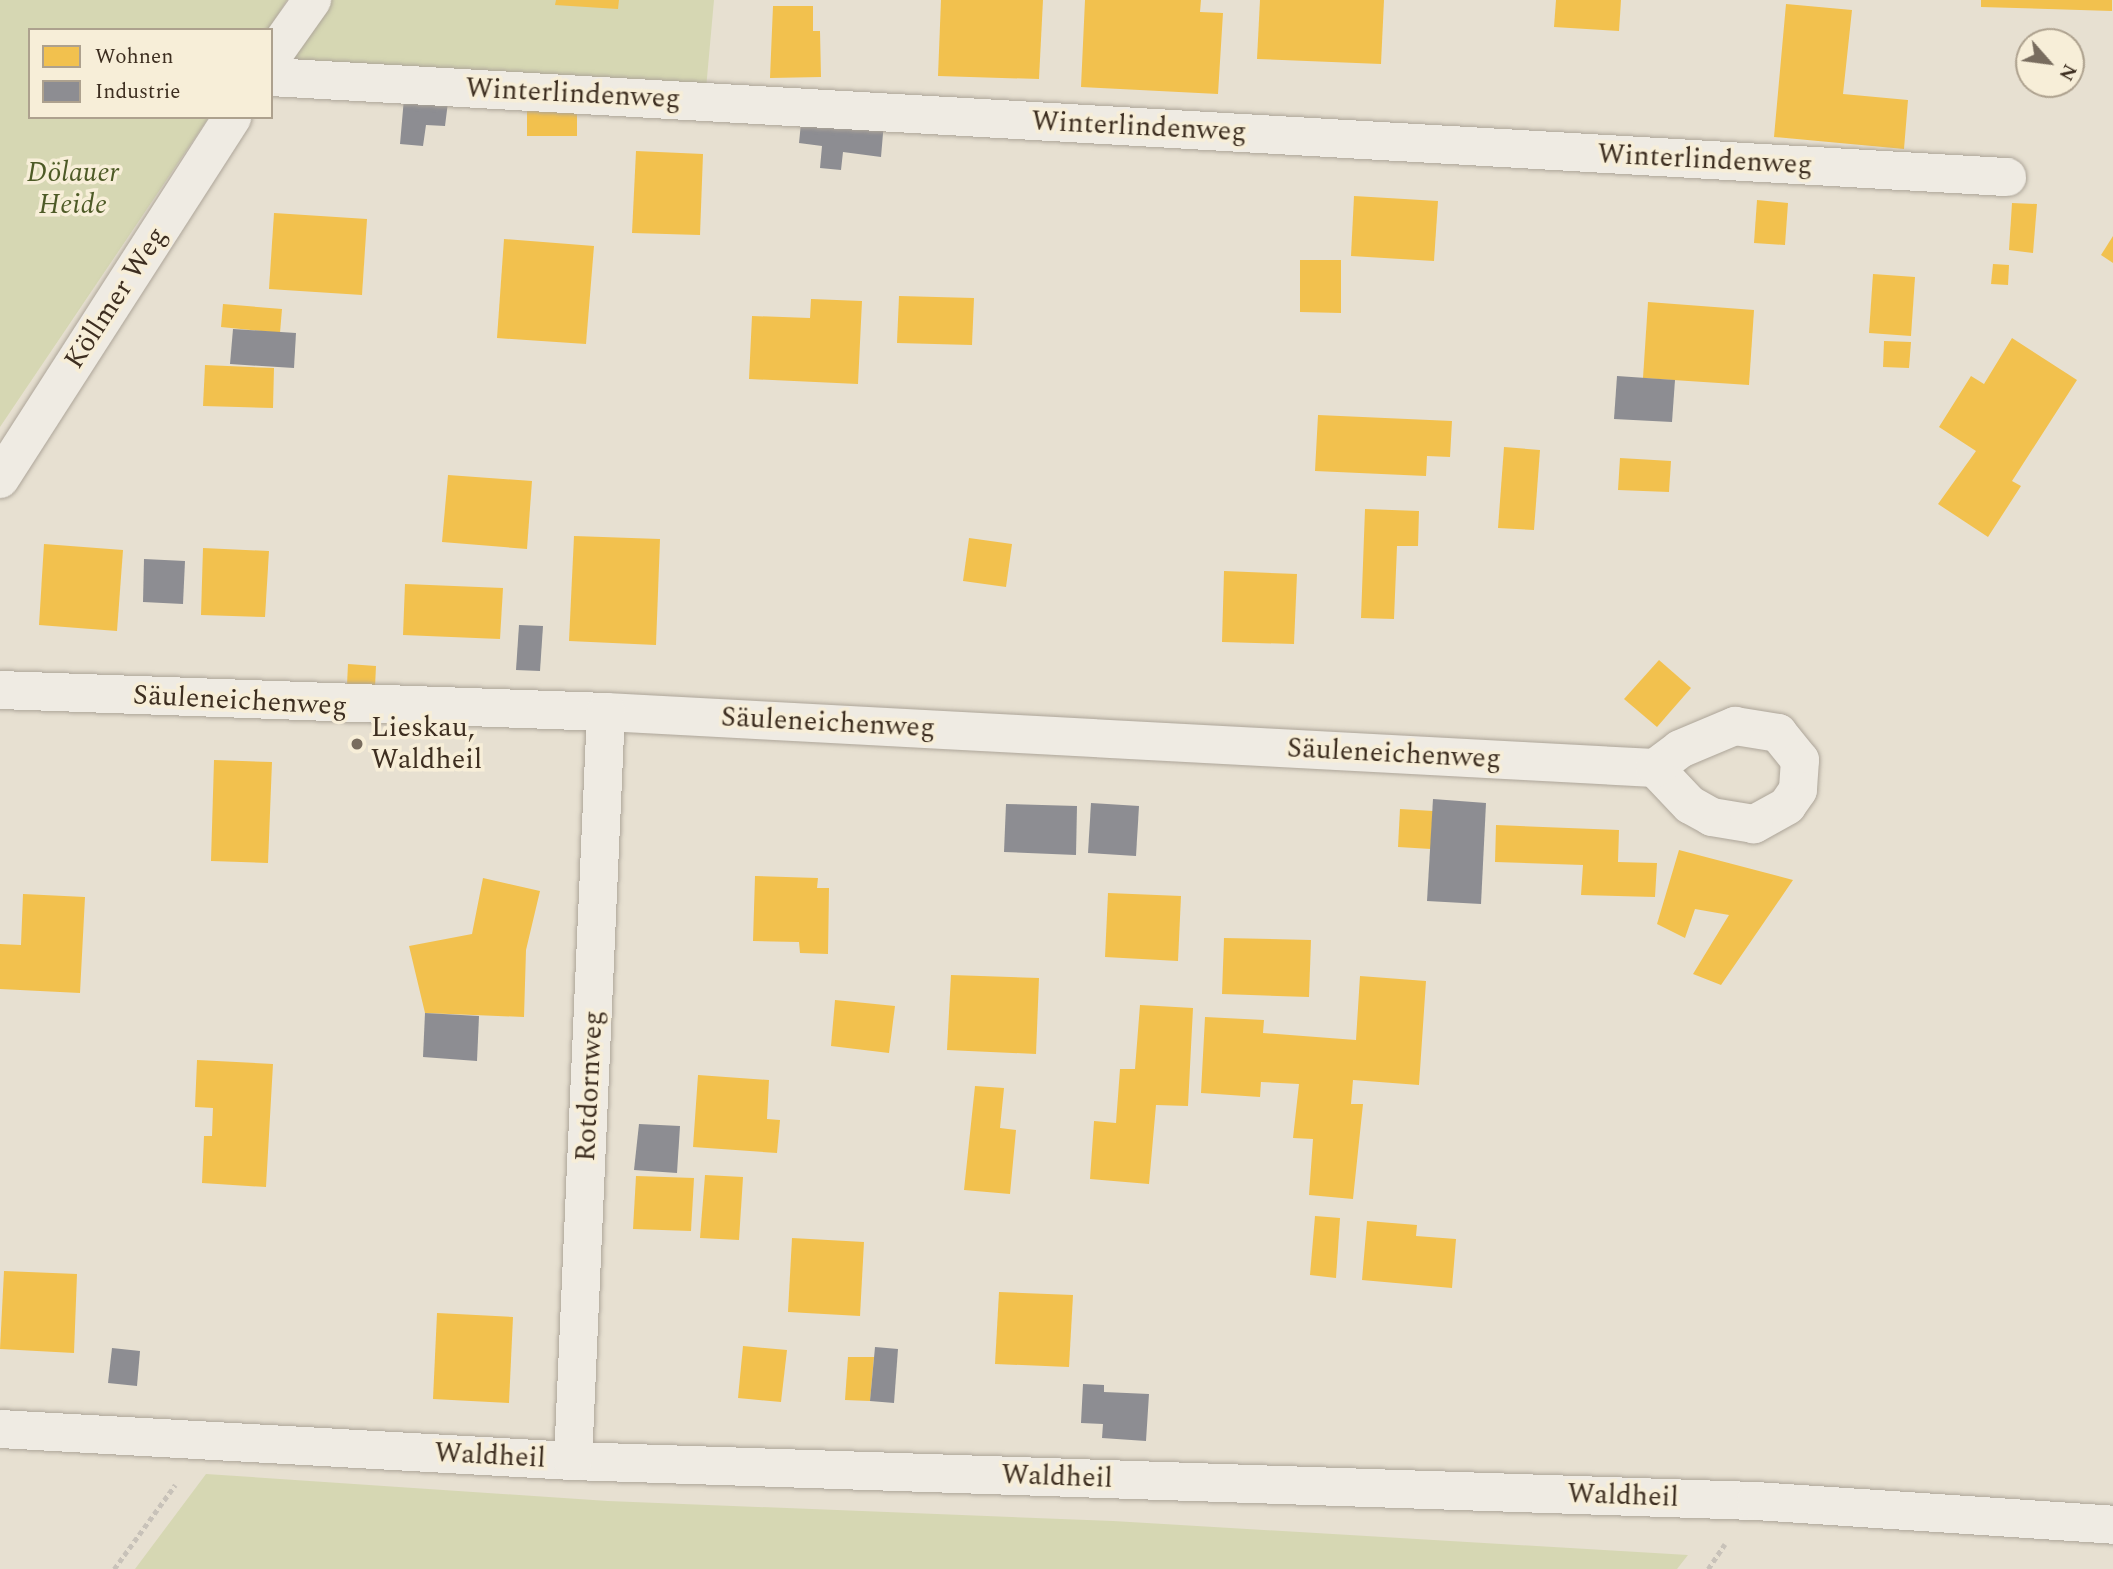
<!DOCTYPE html>
<html>
<head>
<meta charset="utf-8">
<style>
	body { margin:0 }
	#map { position:relative; width:2113px; height:1569px; overflow:hidden; background:#e7e0d1; font-family:Spectral,serif }
	div>[style] { position:absolute }
	[style*='--x'] { left:calc(var(--x)*1px); top:calc(var(--y)*1px); width:calc(var(--w)*1px); rotate:calc(var(--a)*1deg) }
	.green>* { inset:0; background:#d6d7b3 }
	.homes>* { inset:0; background:#f2c14e }
	.industry>* { inset:0; background:#8d8d92 }
	.path>* { height:4.5px; margin-top:-2.25px; transform-origin:0; background:repeating-linear-gradient(90deg,#c8c2b9 0 5px,transparent 0 8.5px) }
	.roads { filter:drop-shadow(0 0 2px #ada599) drop-shadow(0 0 2px #ada599) }
	.street>* { height:38px; margin:-19px; padding:0 19px; transform-origin:19px; border-radius:19px; background:#efebe3 }
	.dots>* { width:19px; height:19px; translate:-50% -50%; box-sizing:border-box; border:4px solid #f7eed8; border-radius:50% }
	span { translate:-50% -50%; white-space:nowrap; text-align:center; line-height:1.15; -webkit-text-stroke:7px #f7eed8; paint-order:stroke }
	.street-label { font-size:28px; color:#3d2e20 }
	.park-label { font-size:28px; color:#4d5a26; font-style:italic }
	.poi-label { font-size:28px; color:#3d2e20 }
	.left { translate:0 -50%; text-align:left }
	.legend { position:absolute; left:28px; top:28px; width:245px; height:91px; box-sizing:border-box; background:#f7eed8; border:2px solid #ada18e; margin:0; padding:9px 12px; list-style:none; font-size:21px; color:#3d2e20 }
	.legend li { display:flex; align-items:center; gap:14px; height:35px }
	.legend b { width:35px; border:2px solid #ada18e }
	.north { position:absolute; left:2015px; top:28px; width:70px; height:70px; box-sizing:border-box; background:#f7eed8; border:2px solid #ada18e; border-radius:50%; rotate:118deg; font-size:19px; font-weight:700; line-height:28px; text-align:center; color:#3d2e20 }
	.north::after { content:''; display:block; margin:auto; width:24px; height:32px; background:#786c5e; clip-path:polygon(50% 0,100% 100%,50% 72%,0 100%) }
</style>
</head>
<body>
<div id="map">
	<div class="green">
		<i style="clip-path:polygon(0 0,287px 0,268px 30px,30px 30px,30px 117px,209px 117px,0 427px)"></i>
		<i style="clip-path:polygon(326px 0,714px 0,706px 89px,283px 63px)"></i>
		<i style="clip-path:polygon(206px 1474px,608px 1501px,1113px 1521px,1688px 1555px,1677px 1569px,135px 1569px)"></i>
	</div>
	<div class="homes">
		<i style="clip-path:polygon(556px 0,619px 0,618px 9px,555px 5px)"></i>
		<i style="clip-path:polygon(941px 0,1043px 0,1039px 79px,938px 76px)"></i>
		<i style="clip-path:polygon(1085px 0,1201px 0,1200px 12px,1223px 13px,1218px 94px,1081px 87px)"></i>
		<i style="clip-path:polygon(1260px 0,1384px 0,1381px 64px,1257px 59px)"></i>
		<i style="clip-path:polygon(1556px 0,1621px 0,1619px 31px,1554px 27px)"></i>
		<i style="clip-path:polygon(1981px 0,2112px 0,2112px 11px,1981px 7px)"></i>
		<i style="clip-path:polygon(1786px 4px,1852px 10px,1843px 94px,1908px 100px,1904px 149px,1774px 137px)"></i>
		<i style="clip-path:polygon(773px 6px,813px 6px,813px 31px,820px 31px,821px 77px,770px 78px)"></i>
		<i style="clip-path:polygon(527px 104px,577px 105px,577px 136px,527px 136px)"></i>
		<i style="clip-path:polygon(636px 151px,703px 154px,700px 235px,632px 233px)"></i>
		<i style="clip-path:polygon(1354px 196px,1438px 201px,1434px 261px,1351px 256px)"></i>
		<i style="clip-path:polygon(1757px 200px,1788px 203px,1785px 245px,1754px 243px)"></i>
		<i style="clip-path:polygon(2012px 203px,2037px 204px,2033px 253px,2009px 250px)"></i>
		<i style="clip-path:polygon(274px 213px,367px 219px,362px 295px,269px 289px)"></i>
		<i style="clip-path:polygon(2113px 236px,2113px 263px,2101px 255px)"></i>
		<i style="clip-path:polygon(504px 239px,594px 246px,586px 344px,497px 338px)"></i>
		<i style="clip-path:polygon(1300px 260px,1341px 260px,1341px 313px,1300px 312px)"></i>
		<i style="clip-path:polygon(1993px 264px,2009px 265px,2008px 285px,1991px 284px)"></i>
		<i style="clip-path:polygon(1873px 274px,1915px 277px,1911px 336px,1869px 333px)"></i>
		<i style="clip-path:polygon(899px 296px,974px 298px,972px 345px,897px 343px)"></i>
		<i style="clip-path:polygon(811px 299px,862px 301px,858px 384px,749px 379px,752px 316px,810px 318px)"></i>
		<i style="clip-path:polygon(1648px 302px,1754px 310px,1749px 385px,1643px 378px)"></i>
		<i style="clip-path:polygon(223px 304px,282px 309px,280px 333px,221px 327px)"></i>
		<i style="clip-path:polygon(2012px 338px,2077px 380px,2012px 481px,2021px 486px,1988px 537px,1938px 504px,1976px 451px,1939px 427px,1971px 376px,1984px 384px)"></i>
		<i style="clip-path:polygon(1884px 341px,1911px 342px,1909px 368px,1883px 367px)"></i>
		<i style="clip-path:polygon(205px 365px,274px 368px,273px 408px,203px 406px)"></i>
		<i style="clip-path:polygon(1318px 415px,1452px 421px,1450px 457px,1427px 456px,1426px 476px,1315px 471px)"></i>
		<i style="clip-path:polygon(1504px 447px,1540px 450px,1534px 530px,1498px 528px)"></i>
		<i style="clip-path:polygon(1620px 458px,1671px 461px,1669px 492px,1618px 490px)"></i>
		<i style="clip-path:polygon(448px 475px,532px 481px,527px 549px,442px 542px)"></i>
		<i style="clip-path:polygon(1365px 509px,1419px 511px,1418px 546px,1397px 546px,1394px 619px,1361px 618px)"></i>
		<i style="clip-path:polygon(574px 536px,660px 539px,656px 645px,569px 641px)"></i>
		<i style="clip-path:polygon(969px 538px,1012px 544px,1006px 587px,963px 581px)"></i>
		<i style="clip-path:polygon(44px 544px,123px 550px,117px 631px,39px 625px)"></i>
		<i style="clip-path:polygon(203px 548px,269px 551px,265px 617px,201px 615px)"></i>
		<i style="clip-path:polygon(1224px 571px,1297px 574px,1294px 644px,1222px 642px)"></i>
		<i style="clip-path:polygon(405px 584px,503px 588px,500px 639px,403px 635px)"></i>
		<i style="clip-path:polygon(1659px 660px,1691px 688px,1657px 727px,1624px 699px)"></i>
		<i style="clip-path:polygon(348px 664px,376px 666px,375px 687px,347px 685px)"></i>
		<i style="clip-path:polygon(214px 760px,272px 762px,268px 863px,211px 861px)"></i>
		<i style="clip-path:polygon(1400px 809px,1433px 811px,1431px 849px,1398px 847px)"></i>
		<i style="clip-path:polygon(1496px 825px,1619px 830px,1618px 862px,1657px 863px,1655px 897px,1581px 895px,1583px 865px,1495px 862px)"></i>
		<i style="clip-path:polygon(1679px 850px,1793px 880px,1721px 985px,1693px 974px,1729px 915px,1695px 909px,1685px 938px,1657px 924px)"></i>
		<i style="clip-path:polygon(755px 876px,818px 878px,817px 888px,829px 888px,828px 954px,800px 953px,799px 942px,753px 941px)"></i>
		<i style="clip-path:polygon(483px 878px,540px 891px,526px 950px,524px 1017px,425px 1013px,409px 946px,472px 934px)"></i>
		<i style="clip-path:polygon(1108px 893px,1181px 896px,1178px 961px,1105px 957px)"></i>
		<i style="clip-path:polygon(23px 894px,85px 897px,80px 993px,0 989px,0 944px,21px 945px)"></i>
		<i style="clip-path:polygon(1224px 938px,1311px 940px,1309px 997px,1222px 994px)"></i>
		<i style="clip-path:polygon(951px 975px,1039px 978px,1036px 1054px,947px 1050px)"></i>
		<i style="clip-path:polygon(1360px 976px,1426px 981px,1419px 1085px,1353px 1080px,1351px 1104px,1363px 1104px,1353px 1199px,1309px 1195px,1313px 1139px,1293px 1138px,1299px 1084px,1261px 1082px,1260px 1097px,1201px 1093px,1205px 1017px,1264px 1020px,1263px 1033px,1356px 1040px)"></i>
		<i style="clip-path:polygon(835px 1000px,895px 1006px,889px 1053px,831px 1046px)"></i>
		<i style="clip-path:polygon(1140px 1005px,1193px 1008px,1188px 1106px,1156px 1105px,1149px 1184px,1090px 1179px,1094px 1121px,1116px 1123px,1120px 1069px,1135px 1069px)"></i>
		<i style="clip-path:polygon(197px 1060px,273px 1064px,266px 1187px,202px 1183px,204px 1136px,212px 1136px,213px 1108px,195px 1107px)"></i>
		<i style="clip-path:polygon(698px 1075px,769px 1080px,767px 1119px,780px 1120px,777px 1153px,693px 1147px)"></i>
		<i style="clip-path:polygon(975px 1086px,1004px 1088px,1000px 1128px,1016px 1130px,1010px 1194px,964px 1190px)"></i>
		<i style="clip-path:polygon(705px 1175px,743px 1177px,739px 1240px,700px 1238px)"></i>
		<i style="clip-path:polygon(636px 1176px,694px 1178px,691px 1231px,633px 1229px)"></i>
		<i style="clip-path:polygon(1315px 1216px,1340px 1218px,1336px 1278px,1310px 1275px)"></i>
		<i style="clip-path:polygon(1367px 1221px,1417px 1225px,1416px 1236px,1456px 1239px,1452px 1288px,1362px 1280px)"></i>
		<i style="clip-path:polygon(792px 1238px,864px 1242px,860px 1316px,788px 1312px)"></i>
		<i style="clip-path:polygon(4px 1271px,77px 1274px,74px 1353px,0 1349px)"></i>
		<i style="clip-path:polygon(999px 1292px,1073px 1295px,1069px 1367px,995px 1364px)"></i>
		<i style="clip-path:polygon(437px 1313px,513px 1317px,509px 1403px,433px 1399px)"></i>
		<i style="clip-path:polygon(743px 1346px,787px 1350px,781px 1402px,738px 1398px)"></i>
		<i style="clip-path:polygon(848px 1357px,874px 1357px,870px 1401px,845px 1400px)"></i>
	</div>
	<div class="industry">
		<i style="clip-path:polygon(404px 98px,448px 102px,445px 126px,426px 125px,423px 146px,400px 144px)"></i>
		<i style="clip-path:polygon(802px 113px,884px 122px,881px 157px,843px 152px,841px 170px,820px 168px,822px 146px,799px 143px)"></i>
		<i style="clip-path:polygon(233px 329px,296px 333px,294px 368px,230px 364px)"></i>
		<i style="clip-path:polygon(1617px 376px,1675px 380px,1672px 422px,1614px 419px)"></i>
		<i style="clip-path:polygon(144px 559px,185px 561px,183px 604px,143px 602px)"></i>
		<i style="clip-path:polygon(519px 625px,543px 626px,540px 671px,516px 670px)"></i>
		<i style="clip-path:polygon(1433px 799px,1486px 803px,1481px 904px,1427px 901px)"></i>
		<i style="clip-path:polygon(1091px 803px,1139px 806px,1136px 856px,1088px 853px)"></i>
		<i style="clip-path:polygon(1006px 804px,1077px 806px,1076px 855px,1004px 852px)"></i>
		<i style="clip-path:polygon(425px 1013px,479px 1016px,477px 1061px,423px 1057px)"></i>
		<i style="clip-path:polygon(639px 1124px,680px 1126px,677px 1173px,634px 1170px)"></i>
		<i style="clip-path:polygon(875px 1347px,898px 1349px,894px 1403px,870px 1401px)"></i>
		<i style="clip-path:polygon(112px 1348px,140px 1351px,137px 1386px,108px 1383px)"></i>
		<i style="clip-path:polygon(1083px 1384px,1104px 1385px,1104px 1392px,1149px 1394px,1146px 1441px,1102px 1438px,1103px 1424px,1081px 1423px)"></i>
	</div>
	<div class="path">
		<i style="--x:114;--y:1569;--w:104;--a:-54"></i>
		<i style="--x:1708;--y:1569;--w:30;--a:-56"></i>
	</div>
	<div class="roads">
		<div class="street">
			<i style="--x:271;--y:58;--w:71;--a:-54.7"></i>
			<i style="--x:271;--y:77;--w:1739;--a:3.3"></i>
			<i style="--x:0;--y:479;--w:430;--a:-57.3"></i>
			<i style="--x:0;--y:690;--w:606;--a:2.08"></i>
			<i style="--x:606;--y:712;--w:1050;--a:3.06"></i>
			<i style="--x:1735;--y:726;--w:44;--a:9.2"></i>
			<i style="--x:1778;--y:733;--w:35;--a:51"></i>
			<i style="--x:1800;--y:760;--w:30;--a:94"></i>
			<i style="--x:1798;--y:790;--w:19;--a:125"></i>
			<i style="--x:1787;--y:806;--w:38;--a:151"></i>
			<i style="--x:1754;--y:824;--w:43;--a:-170.5"></i>
			<i style="--x:1712;--y:817;--w:25;--a:-151"></i>
			<i style="--x:1690;--y:805;--w:51;--a:-133.4"></i>
			<i style="--x:1655;--y:768;--w:31;--a:-37"></i>
			<i style="--x:1680;--y:749;--w:60;--a:-22.7"></i>
			<i style="--x:0;--y:1429;--w:574;--a:3.2"></i>
			<i style="--x:573;--y:1461;--w:1184;--a:1.94"></i>
			<i style="--x:1756;--y:1501;--w:358;--a:3.8"></i>
			<i style="--x:573;--y:1461;--w:750;--a:-87.48"></i>
		</div>
	</div>
	<div class="dots">
		<i style="left:357px;top:744px;background:#786c5e"></i>
	</div>
	<div class="street-label">
		<span style="left:573px;top:94px;rotate:3deg">Winterlindenweg</span>
		<span style="left:1139px;top:127px;rotate:3deg">Winterlindenweg</span>
		<span style="left:1705px;top:160px;rotate:3deg">Winterlindenweg</span>
		<span style="left:116px;top:298px;rotate:-57deg">Köllmer Weg</span>
		<span style="left:240px;top:701px;rotate:3deg">Säuleneichenweg</span>
		<span style="left:828px;top:723px;rotate:3deg">Säuleneichenweg</span>
		<span style="left:1394px;top:754px;rotate:3deg">Säuleneichenweg</span>
		<span style="left:590px;top:1086px;rotate:-87deg">Rotdornweg</span>
		<span style="left:490px;top:1456px;rotate:3deg">Waldheil</span>
		<span style="left:1057px;top:1477px;rotate:2deg">Waldheil</span>
		<span style="left:1623px;top:1496px;rotate:2deg">Waldheil</span>
	</div>
	<div class="park-label">
		<span style="left:73px;top:189px">Dölauer<br>Heide</span>
	</div>
	<div class="poi-label">
		<span class="left" style="left:371px;top:744px">Lieskau,<br>Waldheil</span>
	</div>
	<ul class="legend">
	<li><b style="height:19px;background:#f2c14e"></b>Wohnen</li>
	<li><b style="height:19px;background:#8d8d92"></b>Industrie</li>
	</ul>
	<div class="north">N</div>
</div>
</body>
</html>
